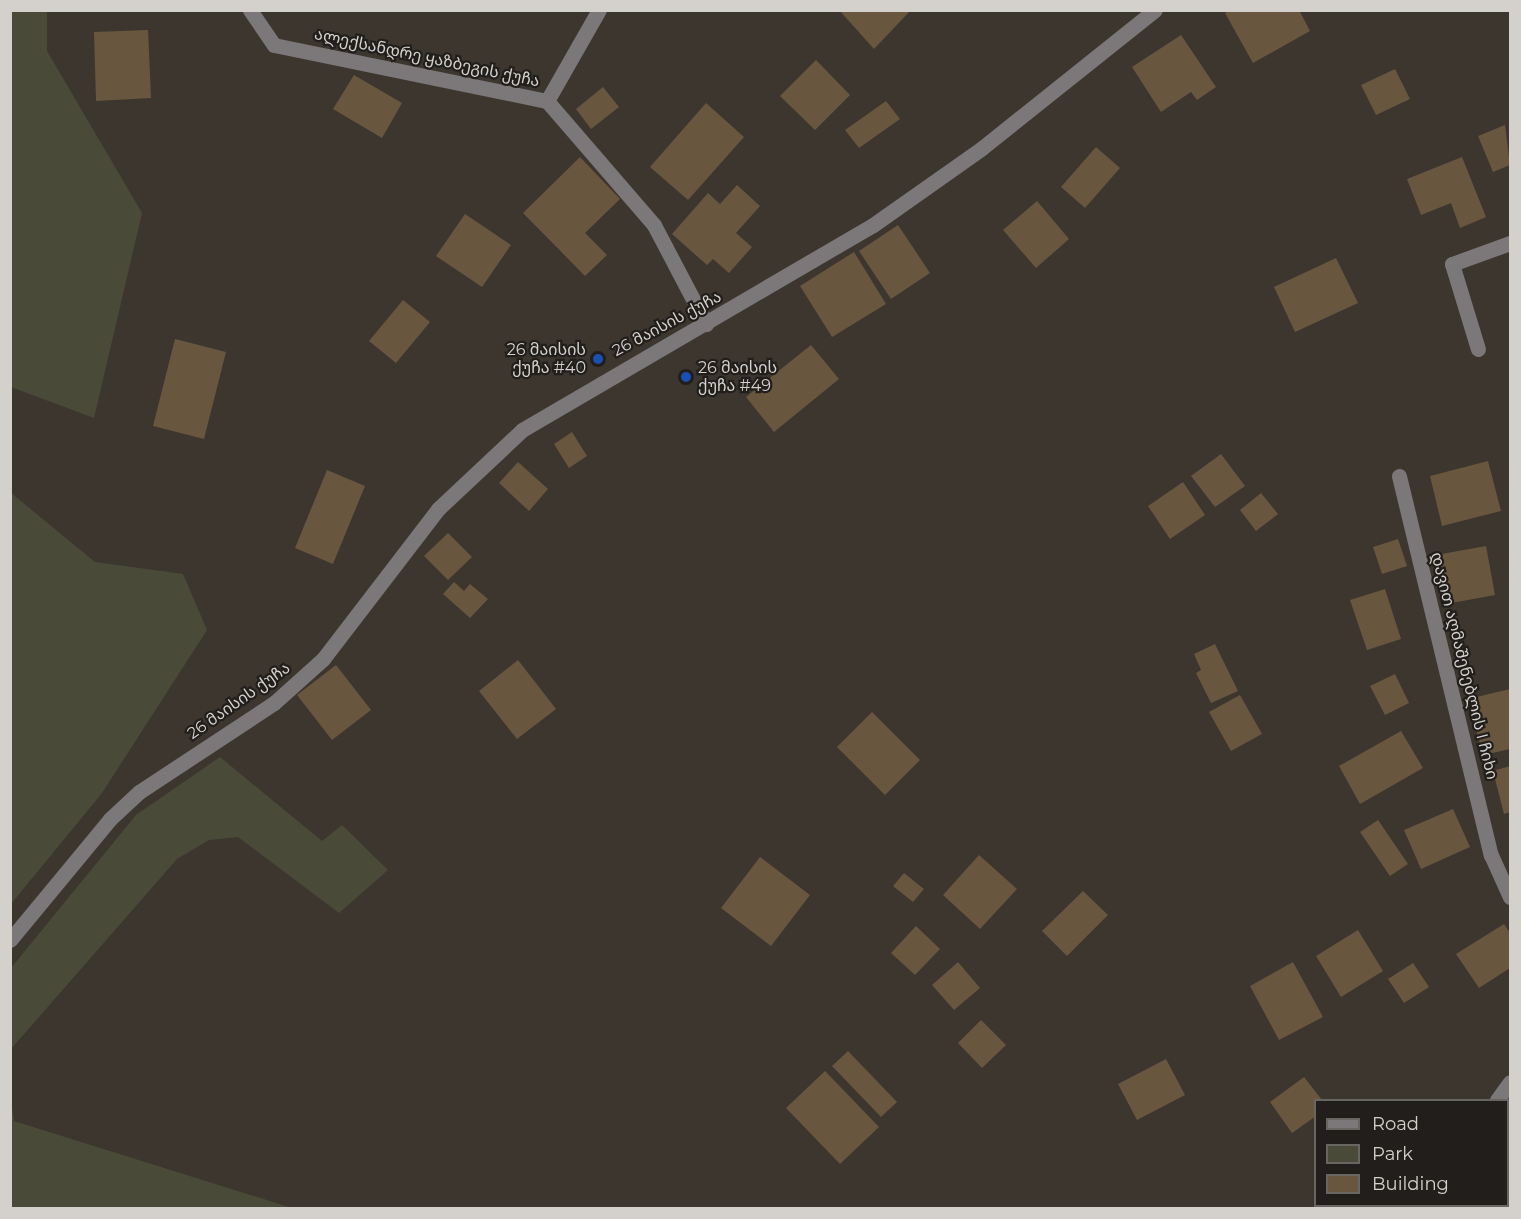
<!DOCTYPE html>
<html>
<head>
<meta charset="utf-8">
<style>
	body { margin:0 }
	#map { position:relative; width:1521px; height:1219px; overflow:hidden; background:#3c362f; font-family:Montserrat,"Noto Sans Georgian",sans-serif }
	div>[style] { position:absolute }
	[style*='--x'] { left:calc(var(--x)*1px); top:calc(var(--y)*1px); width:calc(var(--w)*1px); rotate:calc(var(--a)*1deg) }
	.green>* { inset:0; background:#494b38 }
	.building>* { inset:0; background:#69563f }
	.minor>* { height:15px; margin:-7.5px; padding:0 7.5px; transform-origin:7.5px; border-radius:7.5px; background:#7c7778 }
	.dots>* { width:16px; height:16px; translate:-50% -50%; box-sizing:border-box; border:3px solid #211e1b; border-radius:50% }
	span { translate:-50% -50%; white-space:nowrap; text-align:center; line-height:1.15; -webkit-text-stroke:4.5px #211e1b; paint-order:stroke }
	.street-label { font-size:16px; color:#d4d1cc }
	.poi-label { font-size:16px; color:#d4d1cc }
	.right { translate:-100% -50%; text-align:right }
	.left { translate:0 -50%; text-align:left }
	.frame { position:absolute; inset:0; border:12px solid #d4d1cc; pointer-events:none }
	.legend { position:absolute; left:1314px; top:1099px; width:195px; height:108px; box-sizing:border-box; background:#211e1b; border:2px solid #696662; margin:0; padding:8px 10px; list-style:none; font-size:18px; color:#d4d1cc }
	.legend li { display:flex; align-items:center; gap:12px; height:30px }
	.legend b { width:30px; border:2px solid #696662 }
</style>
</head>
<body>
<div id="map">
	<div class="green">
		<i style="clip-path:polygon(11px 10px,47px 11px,47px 51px,142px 213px,94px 418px,11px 387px)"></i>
		<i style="clip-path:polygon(11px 493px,95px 562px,183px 574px,207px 630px,102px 793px,11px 904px)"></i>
		<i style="clip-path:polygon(220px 757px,322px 841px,342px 825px,388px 870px,339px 913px,238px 837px,209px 840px,177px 859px,11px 1049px,11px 968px,136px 815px)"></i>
		<i style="clip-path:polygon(11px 1099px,14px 1121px,292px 1208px,11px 1208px)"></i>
		<i style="clip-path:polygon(1510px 1110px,1510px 1208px,1433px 1208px,1508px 1206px)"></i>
	</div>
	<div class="building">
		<i style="clip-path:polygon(839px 10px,911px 10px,874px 49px)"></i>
		<i style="clip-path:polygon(1230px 10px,1299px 10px,1310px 31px,1253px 63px,1225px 13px)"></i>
		<i style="clip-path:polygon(148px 30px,151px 98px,96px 101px,94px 32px)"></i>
		<i style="clip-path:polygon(1181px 35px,1216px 87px,1197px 100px,1191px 92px,1161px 112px,1132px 67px)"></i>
		<i style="clip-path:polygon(816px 60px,850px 95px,815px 130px,780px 96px)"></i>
		<i style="clip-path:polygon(1395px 69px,1410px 99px,1376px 115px,1361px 85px)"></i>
		<i style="clip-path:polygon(354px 75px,402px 103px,382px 138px,333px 109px)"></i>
		<i style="clip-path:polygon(603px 87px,619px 107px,591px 129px,576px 109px)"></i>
		<i style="clip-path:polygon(886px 101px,900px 119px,859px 148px,845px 130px)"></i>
		<i style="clip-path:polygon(706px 103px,744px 137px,688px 200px,650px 167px)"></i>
		<i style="clip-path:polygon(1505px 125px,1510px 165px,1493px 172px,1478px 136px)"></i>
		<i style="clip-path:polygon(1096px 147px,1120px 168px,1085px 208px,1061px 187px)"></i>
		<i style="clip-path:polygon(580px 157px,620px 199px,585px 233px,607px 255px,585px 276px,523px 213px)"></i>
		<i style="clip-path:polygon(1462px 157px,1486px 217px,1460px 228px,1451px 203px,1421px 215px,1407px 179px)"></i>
		<i style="clip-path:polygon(737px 185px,760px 206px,736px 233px,752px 247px,729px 273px,713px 259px,707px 265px,672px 234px,708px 193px,720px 204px)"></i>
		<i style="clip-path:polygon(1037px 201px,1069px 239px,1036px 268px,1003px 230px)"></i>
		<i style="clip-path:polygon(465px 214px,511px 245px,482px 287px,436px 256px)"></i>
		<i style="clip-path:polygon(898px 225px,930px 273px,891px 299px,859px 251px)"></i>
		<i style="clip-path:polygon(854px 252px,886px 304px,832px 337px,800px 286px)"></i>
		<i style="clip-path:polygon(1336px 258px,1358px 303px,1295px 332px,1274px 287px)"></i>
		<i style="clip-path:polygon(403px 300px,430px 322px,396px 363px,369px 341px)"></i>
		<i style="clip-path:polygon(175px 339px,226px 352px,204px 439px,153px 426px)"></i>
		<i style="clip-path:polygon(811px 345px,839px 379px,774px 432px,746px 397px)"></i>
		<i style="clip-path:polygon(572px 432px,587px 456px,569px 468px,554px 444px)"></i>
		<i style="clip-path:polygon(1221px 454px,1245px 486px,1215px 507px,1191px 476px)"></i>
		<i style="clip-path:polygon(1488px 461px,1501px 511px,1442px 526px,1430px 476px)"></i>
		<i style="clip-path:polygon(518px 462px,548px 489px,529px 511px,499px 483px)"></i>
		<i style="clip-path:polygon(327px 470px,365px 486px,333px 564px,295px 548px)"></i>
		<i style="clip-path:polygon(1183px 482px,1205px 515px,1170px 539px,1148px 506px)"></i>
		<i style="clip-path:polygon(1261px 493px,1278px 514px,1256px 531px,1240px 510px)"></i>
		<i style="clip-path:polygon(448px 533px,472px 557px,448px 580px,424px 556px)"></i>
		<i style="clip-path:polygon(1398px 539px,1407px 566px,1382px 574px,1373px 547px)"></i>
		<i style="clip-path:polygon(1486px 546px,1495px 595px,1446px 604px,1436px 555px)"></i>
		<i style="clip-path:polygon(454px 582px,464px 591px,470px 584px,488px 599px,470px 618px,443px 594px)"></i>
		<i style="clip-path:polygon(1385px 589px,1401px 639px,1367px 650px,1350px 600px)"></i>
		<i style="clip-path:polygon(1215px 644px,1238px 691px,1211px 703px,1196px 673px,1201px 670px,1194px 654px)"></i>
		<i style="clip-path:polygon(518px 660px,556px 709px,517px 739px,479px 691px)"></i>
		<i style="clip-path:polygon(336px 665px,371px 710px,332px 740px,297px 695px)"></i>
		<i style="clip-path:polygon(1395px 674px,1409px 703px,1385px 715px,1370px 686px)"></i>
		<i style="clip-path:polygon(1510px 689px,1510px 749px,1483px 755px,1468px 699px)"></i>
		<i style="clip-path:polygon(1240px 695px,1262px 734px,1231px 751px,1209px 712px)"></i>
		<i style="clip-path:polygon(872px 712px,920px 760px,885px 795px,837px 747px)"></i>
		<i style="clip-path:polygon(1401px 731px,1423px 768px,1360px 804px,1339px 766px)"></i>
		<i style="clip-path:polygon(1510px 766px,1510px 812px,1504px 814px,1493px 771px)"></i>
		<i style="clip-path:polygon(1453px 809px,1470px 847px,1421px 869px,1404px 830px)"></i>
		<i style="clip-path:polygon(1378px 820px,1408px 864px,1390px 876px,1360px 832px)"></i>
		<i style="clip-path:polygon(979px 855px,1017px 889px,980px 929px,943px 895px)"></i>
		<i style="clip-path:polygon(760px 857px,810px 895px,771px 946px,721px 908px)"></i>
		<i style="clip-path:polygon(904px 873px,924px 889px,913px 902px,893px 886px)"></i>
		<i style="clip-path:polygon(1083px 891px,1108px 915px,1067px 956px,1042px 931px)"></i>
		<i style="clip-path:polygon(1504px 924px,1510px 933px,1510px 968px,1479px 988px,1456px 954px)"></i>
		<i style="clip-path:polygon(916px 926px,940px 949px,915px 975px,891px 953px)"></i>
		<i style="clip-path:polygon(1358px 930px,1383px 971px,1341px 997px,1316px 956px)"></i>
		<i style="clip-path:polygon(958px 962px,980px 988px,954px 1010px,932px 985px)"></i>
		<i style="clip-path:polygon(1293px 962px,1323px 1017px,1279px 1040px,1250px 986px)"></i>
		<i style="clip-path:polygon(1413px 963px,1429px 987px,1404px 1003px,1388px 979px)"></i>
		<i style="clip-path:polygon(981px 1020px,1006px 1045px,982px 1068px,958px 1043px)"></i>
		<i style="clip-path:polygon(848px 1051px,897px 1102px,881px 1117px,832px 1066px)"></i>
		<i style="clip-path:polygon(1166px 1059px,1185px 1095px,1137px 1120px,1118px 1084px)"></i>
		<i style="clip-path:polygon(825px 1071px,879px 1127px,840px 1164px,786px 1108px)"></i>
		<i style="clip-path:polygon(1304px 1077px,1322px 1100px,1316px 1100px,1316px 1116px,1292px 1133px,1270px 1102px)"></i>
	</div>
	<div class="minor">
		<i style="--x:250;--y:10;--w:42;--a:55.6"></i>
		<i style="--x:274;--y:45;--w:279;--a:11.6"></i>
		<i style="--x:547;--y:101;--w:164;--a:49.2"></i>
		<i style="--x:654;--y:225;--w:112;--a:62.3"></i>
		<i style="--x:547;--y:101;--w:105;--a:-60.3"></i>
		<i style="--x:1478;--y:349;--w:89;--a:-107"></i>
		<i style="--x:1452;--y:264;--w:62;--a:-19.9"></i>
		<i style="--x:1399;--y:476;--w:390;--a:76.4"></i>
		<i style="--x:1491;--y:855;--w:46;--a:65.7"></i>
		<i style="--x:10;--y:940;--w:157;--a:-50.4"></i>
		<i style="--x:110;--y:819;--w:40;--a:-43"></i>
		<i style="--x:139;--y:792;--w:162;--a:-33.4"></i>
		<i style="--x:274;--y:703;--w:66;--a:-41.9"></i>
		<i style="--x:323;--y:659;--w:189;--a:-52.5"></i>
		<i style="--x:438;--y:509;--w:115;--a:-43.2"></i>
		<i style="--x:522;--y:430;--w:406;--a:-30.3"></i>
		<i style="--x:873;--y:225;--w:133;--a:-35.2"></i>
		<i style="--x:982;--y:148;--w:221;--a:-38.6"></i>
		<i style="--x:1497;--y:1100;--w:22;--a:-54"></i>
		<i style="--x:1414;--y:1208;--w:4;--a:-34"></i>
	</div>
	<div class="dots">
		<i style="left:598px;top:359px;background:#1a4fb4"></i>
		<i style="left:686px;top:377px;background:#1a4fb4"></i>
	</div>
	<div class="street-label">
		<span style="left:427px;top:58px;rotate:12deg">ალექსანდრე ყაზბეგის ქუჩა</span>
		<span style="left:667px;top:324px;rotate:-28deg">26 მაისის ქუჩა</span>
		<span style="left:1464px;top:666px;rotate:76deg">დავით აღმაშენებლის I ჩიხი</span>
		<span style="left:239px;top:701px;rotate:-35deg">26 მაისის ქუჩა</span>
	</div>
	<div class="poi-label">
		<span class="right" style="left:586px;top:359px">26 მაისის<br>ქუჩა #40</span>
		<span class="left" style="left:698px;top:377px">26 მაისის<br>ქუჩა #49</span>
	</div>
	<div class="frame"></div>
	<ul class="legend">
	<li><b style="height:8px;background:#7c7778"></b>Road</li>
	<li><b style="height:16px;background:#494b38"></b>Park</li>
	<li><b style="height:16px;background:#69563f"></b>Building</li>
	</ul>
</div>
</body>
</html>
